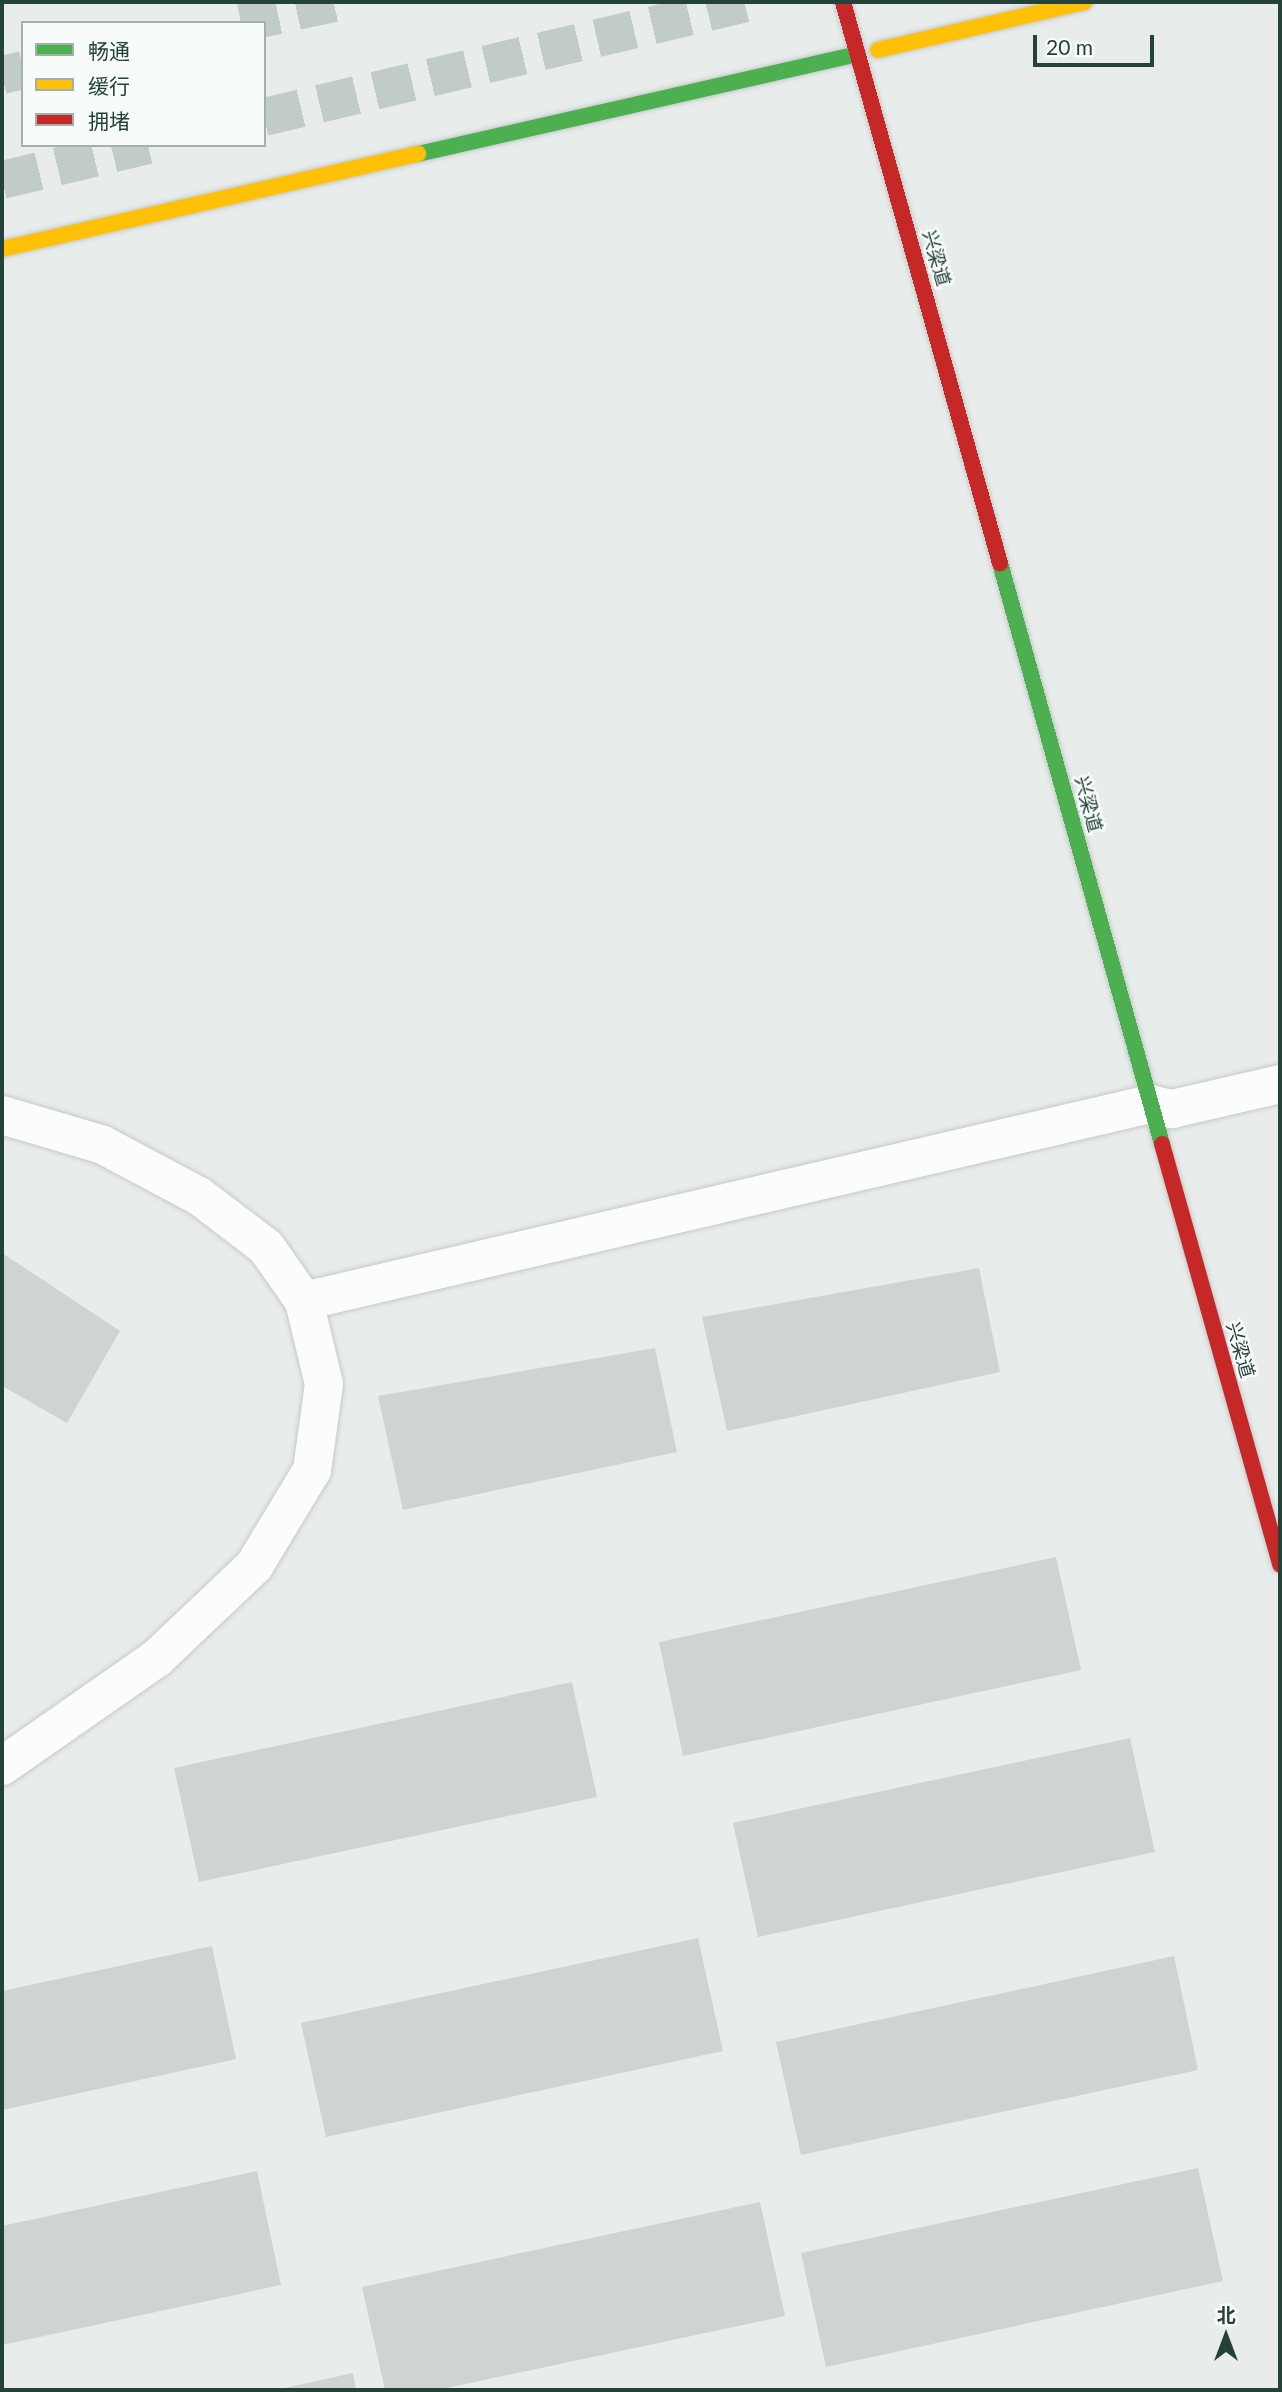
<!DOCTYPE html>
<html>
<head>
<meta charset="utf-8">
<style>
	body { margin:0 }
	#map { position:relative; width:1282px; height:2392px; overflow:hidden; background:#e8edeb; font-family:Lato,"Noto Sans SC",sans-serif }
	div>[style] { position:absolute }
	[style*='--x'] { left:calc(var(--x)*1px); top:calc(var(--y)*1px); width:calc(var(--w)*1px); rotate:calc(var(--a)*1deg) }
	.building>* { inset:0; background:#cfd4d2 }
	.highway-tunnel>* { height:38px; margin-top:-19px; transform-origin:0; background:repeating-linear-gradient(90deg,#c1cbc8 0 38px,transparent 0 57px) }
	.roads { filter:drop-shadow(0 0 2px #c5cac8) drop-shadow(0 0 2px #c5cac8) }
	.street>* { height:38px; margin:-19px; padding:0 19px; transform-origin:19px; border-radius:19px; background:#fcfcfc }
	.fast>* { height:16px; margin:-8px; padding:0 8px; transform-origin:8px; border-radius:8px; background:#4caf50 }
	.slow>* { height:16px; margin:-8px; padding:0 8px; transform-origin:8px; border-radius:8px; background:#ffc107 }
	.jam>* { height:16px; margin:-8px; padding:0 8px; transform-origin:8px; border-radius:8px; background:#c62828 }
	span { translate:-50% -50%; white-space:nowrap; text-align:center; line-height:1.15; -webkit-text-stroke:5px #f7fbf9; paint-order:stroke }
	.street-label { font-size:19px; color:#24423a }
	.frame { position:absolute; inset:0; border:4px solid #24423a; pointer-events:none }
	.legend { position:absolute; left:21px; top:21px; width:245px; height:126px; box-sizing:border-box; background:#f7fbf9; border:2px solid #a3b1ad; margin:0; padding:9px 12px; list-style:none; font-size:21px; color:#24423a }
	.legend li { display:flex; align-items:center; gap:14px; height:35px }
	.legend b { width:35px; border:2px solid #a3b1ad }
	.north { position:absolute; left:1191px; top:2301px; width:70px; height:70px; -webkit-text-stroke:5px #f7fbf9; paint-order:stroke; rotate:0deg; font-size:19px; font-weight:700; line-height:28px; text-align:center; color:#24423a }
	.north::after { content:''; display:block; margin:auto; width:24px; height:32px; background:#24423a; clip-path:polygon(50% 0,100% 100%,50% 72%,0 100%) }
	.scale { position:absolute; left:1033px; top:35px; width:121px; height:32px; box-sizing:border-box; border:4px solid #24423a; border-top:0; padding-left:9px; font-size:21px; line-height:24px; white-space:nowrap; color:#24423a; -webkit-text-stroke:5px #f7fbf9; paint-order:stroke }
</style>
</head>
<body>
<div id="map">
	<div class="building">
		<i style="clip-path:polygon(2px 1253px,120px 1331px,67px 1423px,2px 1386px)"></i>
		<i style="clip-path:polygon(979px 1268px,1000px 1372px,727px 1431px,702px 1317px)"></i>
		<i style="clip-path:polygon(655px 1348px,677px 1452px,403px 1510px,378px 1396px)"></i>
		<i style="clip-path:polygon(1056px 1557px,1081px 1670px,683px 1756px,659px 1642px)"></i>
		<i style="clip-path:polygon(572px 1682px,597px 1797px,199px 1882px,174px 1768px)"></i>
		<i style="clip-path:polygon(1130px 1738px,1155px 1852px,758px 1937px,733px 1823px)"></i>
		<i style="clip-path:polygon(698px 1938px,723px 2051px,326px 2137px,301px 2023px)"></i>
		<i style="clip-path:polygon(212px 1946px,236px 2059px,2px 2110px,2px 1991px)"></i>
		<i style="clip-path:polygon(1174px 1956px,1198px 2070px,801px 2155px,776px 2042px)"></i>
		<i style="clip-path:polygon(1198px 2168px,1223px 2281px,826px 2367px,801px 2253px)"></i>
		<i style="clip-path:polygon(257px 2171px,281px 2285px,2px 2345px,2px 2226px)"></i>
		<i style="clip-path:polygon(760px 2202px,785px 2316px,437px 2390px,385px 2390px,362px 2287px)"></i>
		<i style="clip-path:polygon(353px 2373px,356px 2390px,280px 2390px,280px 2389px)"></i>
	</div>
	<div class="highway-tunnel">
		<i style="--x:241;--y:23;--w:99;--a:-12.2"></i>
		<i style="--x:2;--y:75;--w:22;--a:-13"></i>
		<i style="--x:264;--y:117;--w:499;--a:-13.3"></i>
		<i style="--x:2;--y:180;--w:150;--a:-13.5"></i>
	</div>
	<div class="roads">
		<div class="street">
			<i style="--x:2;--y:1115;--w:105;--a:16.5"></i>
			<i style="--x:103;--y:1145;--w:109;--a:28"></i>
			<i style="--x:199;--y:1196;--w:84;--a:37.3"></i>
			<i style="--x:266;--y:1247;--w:66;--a:54.9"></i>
			<i style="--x:304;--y:1301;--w:85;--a:76.5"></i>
			<i style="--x:324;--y:1384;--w:87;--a:97.9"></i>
			<i style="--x:312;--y:1470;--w:112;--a:121.1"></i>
			<i style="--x:254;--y:1566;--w:134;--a:136.5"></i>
			<i style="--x:157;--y:1658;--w:189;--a:145.1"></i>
			<i style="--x:304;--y:1301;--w:869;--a:-13.11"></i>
			<i style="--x:1150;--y:1104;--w:23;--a:13"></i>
			<i style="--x:1172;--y:1109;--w:111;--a:-13"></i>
		</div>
		<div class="fast">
			<i style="--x:418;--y:154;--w:451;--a:-12.8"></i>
			<i style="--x:1000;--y:563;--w:603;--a:74.42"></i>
		</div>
		<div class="slow">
			<i style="--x:878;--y:50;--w:212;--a:-13.1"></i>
			<i style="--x:2;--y:249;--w:427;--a:-12.9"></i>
		</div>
		<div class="jam">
			<i style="--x:843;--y:2;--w:583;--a:74.37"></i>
			<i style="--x:1162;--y:1144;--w:437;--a:74.3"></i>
		</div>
	</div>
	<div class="street-label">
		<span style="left:937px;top:258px;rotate:74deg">兴梁道</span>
		<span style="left:1089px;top:804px;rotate:75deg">兴梁道</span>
		<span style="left:1241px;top:1350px;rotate:74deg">兴梁道</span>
	</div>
	<div class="frame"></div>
	<ul class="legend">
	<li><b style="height:9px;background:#4caf50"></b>畅通</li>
	<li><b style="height:9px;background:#ffc107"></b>缓行</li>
	<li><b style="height:9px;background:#c62828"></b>拥堵</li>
	</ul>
	<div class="north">北</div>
	<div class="scale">20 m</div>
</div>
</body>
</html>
